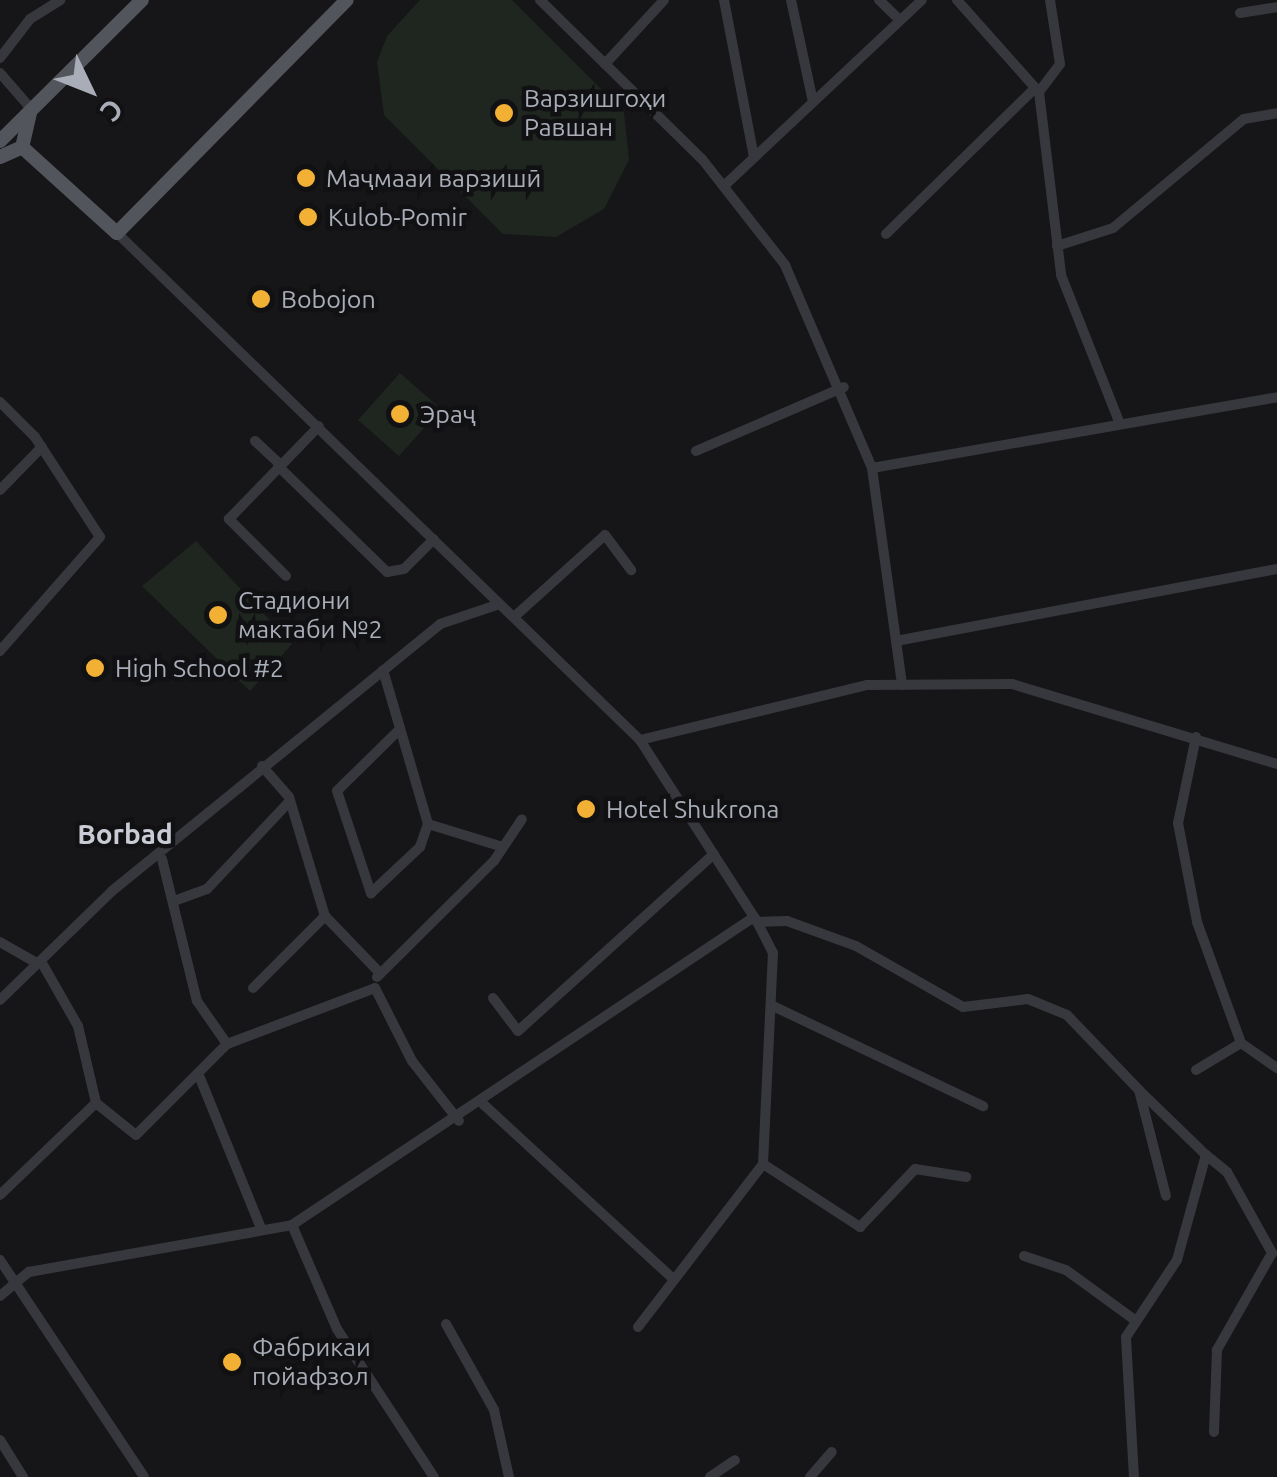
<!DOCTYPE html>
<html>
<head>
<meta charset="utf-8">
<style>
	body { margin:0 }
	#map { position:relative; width:1277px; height:1477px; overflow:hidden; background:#161618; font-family:Ubuntu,sans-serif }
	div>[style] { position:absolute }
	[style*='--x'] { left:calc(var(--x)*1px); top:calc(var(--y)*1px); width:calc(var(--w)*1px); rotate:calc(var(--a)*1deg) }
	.green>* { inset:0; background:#1e261f }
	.minor>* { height:10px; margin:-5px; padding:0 5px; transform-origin:5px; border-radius:5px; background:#37383d }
	.major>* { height:14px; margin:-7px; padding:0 7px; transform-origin:7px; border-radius:7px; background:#53555c }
	.dots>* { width:28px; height:28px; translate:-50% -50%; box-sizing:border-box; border:5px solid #111113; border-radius:50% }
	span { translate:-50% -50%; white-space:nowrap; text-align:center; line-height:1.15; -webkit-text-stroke:9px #111113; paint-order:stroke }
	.poi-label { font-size:25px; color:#a8adb8 }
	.left { translate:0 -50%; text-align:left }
	.neighbourhood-label { font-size:28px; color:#c9ccd4; font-weight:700 }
	.north { position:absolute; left:40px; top:40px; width:100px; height:100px; -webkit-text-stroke:8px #111113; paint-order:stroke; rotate:133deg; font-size:28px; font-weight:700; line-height:40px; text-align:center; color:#a8adb8 }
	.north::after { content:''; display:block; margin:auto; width:35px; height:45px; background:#a8adb8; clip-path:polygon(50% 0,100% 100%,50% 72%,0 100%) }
</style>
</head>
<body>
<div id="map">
	<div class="green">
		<i style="clip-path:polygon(420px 0,512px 0,624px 112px,629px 160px,604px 209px,556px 237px,503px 234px,384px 115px,377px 62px,387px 36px)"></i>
		<i style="clip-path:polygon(400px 373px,441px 409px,399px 456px,358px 420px)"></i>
		<i style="clip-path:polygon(196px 541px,292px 644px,250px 691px,142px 586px)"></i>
	</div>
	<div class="minor">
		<i style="--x:540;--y:0;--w:227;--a:44.5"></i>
		<i style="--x:702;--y:159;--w:135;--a:51.9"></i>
		<i style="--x:785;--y:265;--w:221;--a:66.8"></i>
		<i style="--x:872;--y:468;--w:219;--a:82.1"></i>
		<i style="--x:724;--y:0;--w:160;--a:79.2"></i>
		<i style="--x:791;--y:0;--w:104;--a:77.8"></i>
		<i style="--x:879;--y:0;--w:29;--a:44"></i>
		<i style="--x:957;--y:0;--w:123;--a:48.3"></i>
		<i style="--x:1039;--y:92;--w:184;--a:83.1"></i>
		<i style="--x:1061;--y:275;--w:160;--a:68.4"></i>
		<i style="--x:1240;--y:13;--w:37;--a:-9"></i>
		<i style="--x:0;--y:58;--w:49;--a:-52.4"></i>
		<i style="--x:30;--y:19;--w:36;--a:-32"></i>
		<i style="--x:605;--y:64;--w:87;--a:-47.3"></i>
		<i style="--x:0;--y:73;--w:50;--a:49"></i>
		<i style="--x:1039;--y:92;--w:35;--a:-53"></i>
		<i style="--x:1060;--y:64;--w:65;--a:-98.9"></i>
		<i style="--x:725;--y:185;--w:270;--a:-43.2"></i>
		<i style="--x:117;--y:233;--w:728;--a:44.11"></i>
		<i style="--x:640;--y:740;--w:234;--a:-13.6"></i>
		<i style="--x:867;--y:685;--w:145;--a:-0.4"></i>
		<i style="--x:1012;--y:684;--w:277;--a:16.8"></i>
		<i style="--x:886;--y:234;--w:209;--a:-44.4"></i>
		<i style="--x:1057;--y:246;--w:59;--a:-17.8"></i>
		<i style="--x:1113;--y:228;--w:170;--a:-39.8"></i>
		<i style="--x:1244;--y:119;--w:34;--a:-10"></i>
		<i style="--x:0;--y:402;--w:49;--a:45"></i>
		<i style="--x:35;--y:437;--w:119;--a:57"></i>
		<i style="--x:100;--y:537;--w:152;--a:131.3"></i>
		<i style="--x:255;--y:441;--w:34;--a:43"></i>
		<i style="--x:696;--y:451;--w:161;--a:-23.4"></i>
		<i style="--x:278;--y:466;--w:152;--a:44.2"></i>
		<i style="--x:387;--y:572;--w:17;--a:-10"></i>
		<i style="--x:404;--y:569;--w:42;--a:-45"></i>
		<i style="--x:872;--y:468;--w:411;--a:-9.9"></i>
		<i style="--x:0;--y:490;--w:60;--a:-45.7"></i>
		<i style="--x:286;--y:576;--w:81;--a:-135"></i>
		<i style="--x:229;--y:519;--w:129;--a:-45.9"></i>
		<i style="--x:514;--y:617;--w:122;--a:-42"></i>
		<i style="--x:605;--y:535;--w:44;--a:53.4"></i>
		<i style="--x:896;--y:641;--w:388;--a:-10.7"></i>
		<i style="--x:383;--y:670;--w:160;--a:73.7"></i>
		<i style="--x:428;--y:824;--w:75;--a:17"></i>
		<i style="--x:400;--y:729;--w:88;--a:135.5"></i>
		<i style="--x:337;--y:791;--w:108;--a:71.6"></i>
		<i style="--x:371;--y:893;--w:67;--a:-43.2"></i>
		<i style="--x:420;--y:847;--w:24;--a:-71"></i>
		<i style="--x:1196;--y:737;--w:88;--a:101.8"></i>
		<i style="--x:1178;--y:823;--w:101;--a:79.1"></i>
		<i style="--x:1197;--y:922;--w:129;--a:70"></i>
		<i style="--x:1241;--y:1043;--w:44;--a:34.8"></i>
		<i style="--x:262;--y:766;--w:41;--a:48.9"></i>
		<i style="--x:289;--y:797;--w:124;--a:73.2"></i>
		<i style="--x:325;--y:916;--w:76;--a:46.1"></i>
		<i style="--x:162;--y:859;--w:146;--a:76.2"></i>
		<i style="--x:197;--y:1001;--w:52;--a:55.1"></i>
		<i style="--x:174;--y:901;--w:35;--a:-20"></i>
		<i style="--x:207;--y:889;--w:121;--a:-46.7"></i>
		<i style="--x:757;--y:922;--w:30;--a:-2"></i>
		<i style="--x:787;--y:921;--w:73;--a:19.9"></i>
		<i style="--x:856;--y:946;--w:123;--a:29.7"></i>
		<i style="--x:963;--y:1007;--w:65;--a:-7"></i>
		<i style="--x:1028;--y:999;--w:42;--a:22.3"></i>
		<i style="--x:1067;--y:1015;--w:104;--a:46.2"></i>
		<i style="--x:1139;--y:1090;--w:109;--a:75.7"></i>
		<i style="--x:0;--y:942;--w:40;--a:29.7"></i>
		<i style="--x:42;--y:963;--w:73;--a:60.3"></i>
		<i style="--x:78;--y:1026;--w:79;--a:76.8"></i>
		<i style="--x:377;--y:977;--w:165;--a:-44.8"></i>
		<i style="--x:494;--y:861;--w:50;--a:-56.3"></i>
		<i style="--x:253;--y:988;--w:102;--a:-45"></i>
		<i style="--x:493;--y:998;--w:41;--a:52.9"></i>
		<i style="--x:518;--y:1031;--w:264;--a:-42.1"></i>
		<i style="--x:0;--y:1000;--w:156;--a:-44.2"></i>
		<i style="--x:112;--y:891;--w:423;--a:-39.1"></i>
		<i style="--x:440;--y:624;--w:63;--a:-18.4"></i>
		<i style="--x:773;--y:1006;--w:233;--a:25.5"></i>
		<i style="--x:1196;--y:1070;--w:52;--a:-31"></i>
		<i style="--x:200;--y:1078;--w:162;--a:67.9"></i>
		<i style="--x:483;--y:1104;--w:258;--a:42.6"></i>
		<i style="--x:1206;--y:1155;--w:27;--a:39"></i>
		<i style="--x:1227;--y:1172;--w:93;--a:60.9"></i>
		<i style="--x:1272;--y:1253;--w:112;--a:119.6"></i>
		<i style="--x:1217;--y:1350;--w:82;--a:92.1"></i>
		<i style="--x:763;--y:1164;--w:116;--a:33"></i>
		<i style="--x:860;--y:1227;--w:80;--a:-46.5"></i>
		<i style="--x:915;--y:1169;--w:52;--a:8.9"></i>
		<i style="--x:0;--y:1195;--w:133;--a:-43.8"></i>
		<i style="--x:96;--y:1103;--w:51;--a:38.7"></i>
		<i style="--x:136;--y:1135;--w:129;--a:-45"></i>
		<i style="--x:227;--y:1044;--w:158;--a:-20.7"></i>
		<i style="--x:375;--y:988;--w:82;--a:63.1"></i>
		<i style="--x:412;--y:1061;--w:76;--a:51.9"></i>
		<i style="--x:292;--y:1225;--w:113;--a:66.6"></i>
		<i style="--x:337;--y:1329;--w:177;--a:56.8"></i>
		<i style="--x:1024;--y:1256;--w:44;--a:18.4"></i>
		<i style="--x:1066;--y:1270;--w:82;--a:36"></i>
		<i style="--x:0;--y:1260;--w:260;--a:56.4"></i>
		<i style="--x:0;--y:1296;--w:38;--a:-40"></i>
		<i style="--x:29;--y:1272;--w:267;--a:-10.1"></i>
		<i style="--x:292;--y:1225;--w:555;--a:-33.69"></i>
		<i style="--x:754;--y:917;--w:211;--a:-122.8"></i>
		<i style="--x:446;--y:1324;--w:98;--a:60.8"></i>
		<i style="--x:494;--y:1410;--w:69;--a:77.4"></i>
		<i style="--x:638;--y:1327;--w:205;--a:-52.5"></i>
		<i style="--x:763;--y:1164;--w:211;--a:-87.3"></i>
		<i style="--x:773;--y:953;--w:39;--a:-117"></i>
		<i style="--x:0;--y:1440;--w:44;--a:58.1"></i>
		<i style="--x:710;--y:1477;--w:30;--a:-34"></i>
		<i style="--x:810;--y:1477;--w:33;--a:-49"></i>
		<i style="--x:1134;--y:1477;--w:140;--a:-93.3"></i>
		<i style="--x:1126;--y:1337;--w:92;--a:-56.5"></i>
		<i style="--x:1177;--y:1260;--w:109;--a:-74.6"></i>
		<i style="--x:1206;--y:1155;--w:92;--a:-135.9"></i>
	</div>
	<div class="major">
		<i style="--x:30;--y:113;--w:35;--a:103"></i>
		<i style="--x:22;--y:147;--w:128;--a:42.2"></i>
		<i style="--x:117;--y:233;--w:327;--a:-45.4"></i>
		<i style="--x:0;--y:141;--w:200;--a:-44.8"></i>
		<i style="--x:0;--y:157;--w:24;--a:-24"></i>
	</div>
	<div class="dots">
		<i style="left:504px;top:113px;background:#f2b134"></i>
		<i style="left:306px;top:178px;background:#f2b134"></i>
		<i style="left:308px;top:217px;background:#f2b134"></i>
		<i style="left:261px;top:299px;background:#f2b134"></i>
		<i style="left:400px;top:414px;background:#f2b134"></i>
		<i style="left:218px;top:615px;background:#f2b134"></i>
		<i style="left:95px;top:668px;background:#f2b134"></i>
		<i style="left:586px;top:809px;background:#f2b134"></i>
		<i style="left:232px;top:1362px;background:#f2b134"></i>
	</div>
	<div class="poi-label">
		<span class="left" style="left:524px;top:113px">Варзишгоҳи<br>Равшан</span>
		<span class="left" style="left:326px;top:178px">Маҷмааи варзишӣ</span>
		<span class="left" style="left:328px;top:217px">Kulob-Pomir</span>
		<span class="left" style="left:281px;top:299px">Bobojon</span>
		<span class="left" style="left:420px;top:414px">Эраҷ</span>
		<span class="left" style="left:238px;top:615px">Стадиони<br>мактаби №2</span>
		<span class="left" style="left:115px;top:668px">High School #2</span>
		<span class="left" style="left:606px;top:809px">Hotel Shukrona</span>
		<span class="left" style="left:252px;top:1362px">Фабрикаи<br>пойафзол</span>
	</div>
	<div class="neighbourhood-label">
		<span style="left:125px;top:834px">Borbad</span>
	</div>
	<div class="north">С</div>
</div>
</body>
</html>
